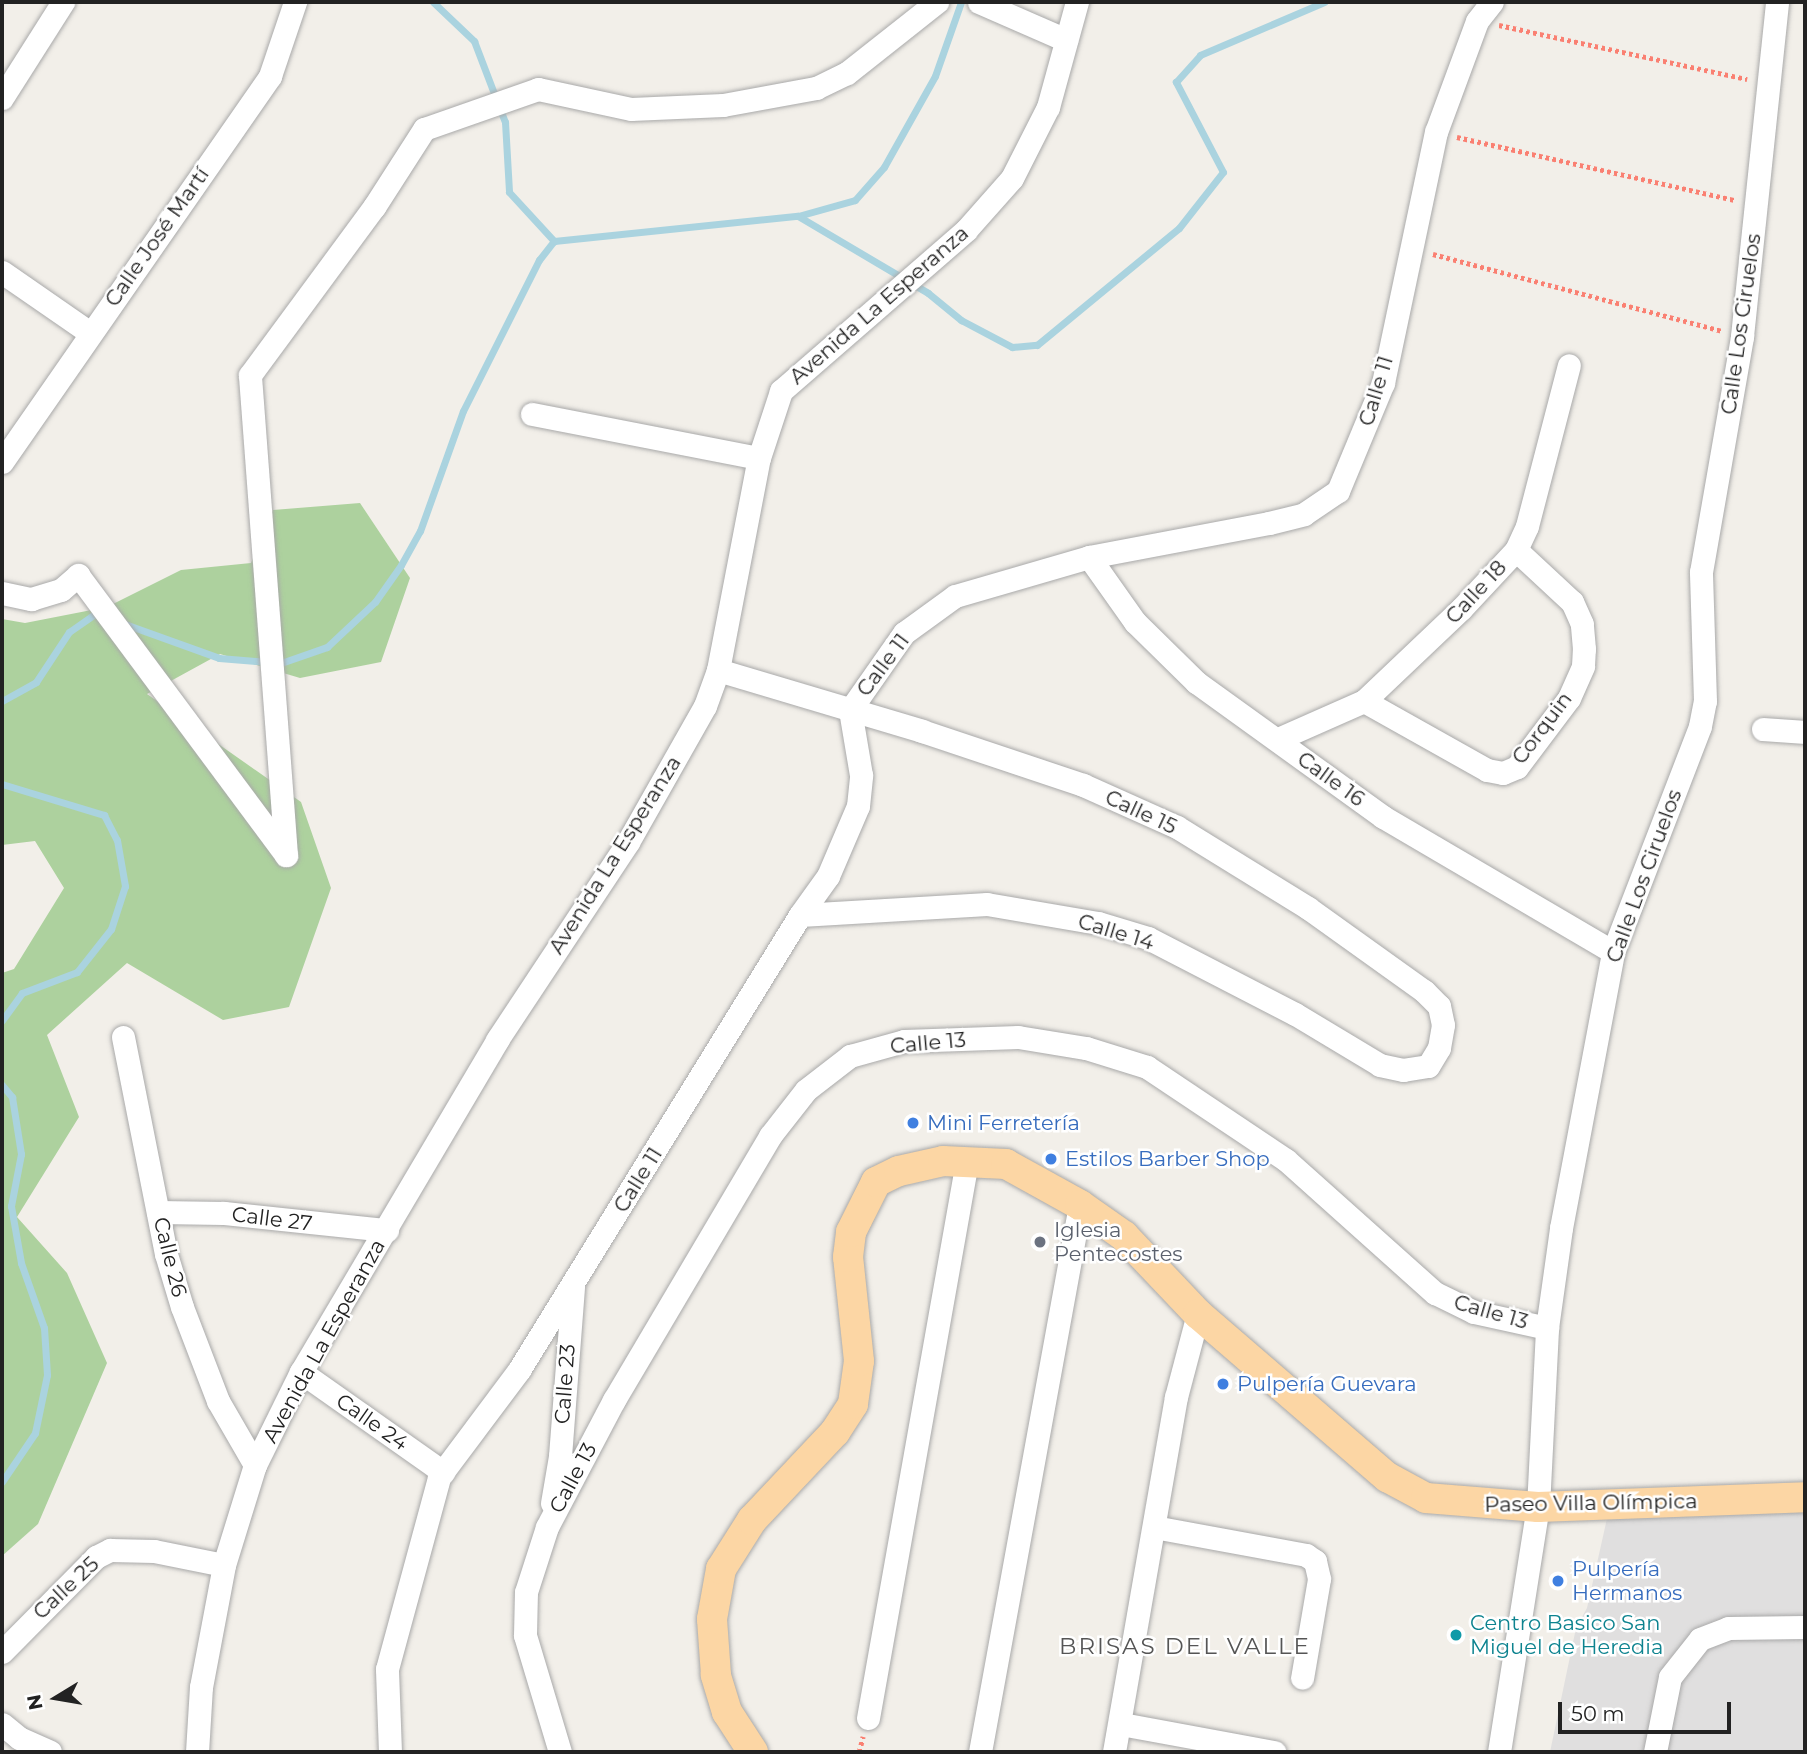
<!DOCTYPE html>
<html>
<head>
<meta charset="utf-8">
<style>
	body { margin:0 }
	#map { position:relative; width:1807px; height:1754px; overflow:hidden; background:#f2efe9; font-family:Montserrat,sans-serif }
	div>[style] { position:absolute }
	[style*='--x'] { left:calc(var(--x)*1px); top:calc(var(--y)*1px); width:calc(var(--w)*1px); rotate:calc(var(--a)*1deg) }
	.residential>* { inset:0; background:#e0dfdf }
	.forest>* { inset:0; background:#add19e }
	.stream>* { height:7px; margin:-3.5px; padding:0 3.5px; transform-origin:3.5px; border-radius:3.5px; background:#aad3df }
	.path>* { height:4.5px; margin-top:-2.25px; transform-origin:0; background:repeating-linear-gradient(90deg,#fa8072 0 3.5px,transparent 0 7px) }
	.roads { filter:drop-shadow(0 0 2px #a9a9a9) drop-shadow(0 0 2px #a9a9a9) }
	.minor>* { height:23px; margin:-11.5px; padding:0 11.5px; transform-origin:11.5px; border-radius:11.5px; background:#fff }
	.major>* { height:30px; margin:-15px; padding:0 15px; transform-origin:15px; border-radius:15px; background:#fcd6a4 }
	.dots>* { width:19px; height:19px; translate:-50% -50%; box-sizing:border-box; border:4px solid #fff; border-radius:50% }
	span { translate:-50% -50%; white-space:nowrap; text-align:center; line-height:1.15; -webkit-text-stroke:5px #fff; paint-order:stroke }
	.street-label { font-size:21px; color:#222 }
	.shop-label { font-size:21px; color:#366cbe }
	.left { translate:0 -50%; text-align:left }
	.worship-label { font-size:21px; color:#5b616d }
	.culture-label { font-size:21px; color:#0d838f }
	.neighbourhood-label { font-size:23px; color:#555; letter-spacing:2px }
	.frame { position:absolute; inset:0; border:4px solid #222; pointer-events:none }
	.north { position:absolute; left:21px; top:1663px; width:70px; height:70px; -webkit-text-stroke:5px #fff; paint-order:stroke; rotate:259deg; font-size:19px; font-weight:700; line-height:28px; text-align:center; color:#222 }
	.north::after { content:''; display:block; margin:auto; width:24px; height:32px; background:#222; clip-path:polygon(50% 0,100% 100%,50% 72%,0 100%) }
	.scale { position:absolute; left:1558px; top:1702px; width:173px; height:32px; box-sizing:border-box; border:4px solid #222; border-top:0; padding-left:9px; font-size:21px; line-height:24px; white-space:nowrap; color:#222; -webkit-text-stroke:5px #fff; paint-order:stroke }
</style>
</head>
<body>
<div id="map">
	<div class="residential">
		<i style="clip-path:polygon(1610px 1505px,1805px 1506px,1805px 1752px,1550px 1752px,1576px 1628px,1587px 1608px)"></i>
	</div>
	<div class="forest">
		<i style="clip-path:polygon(360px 503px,410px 578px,381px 662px,300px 678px,220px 654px,147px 694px,301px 802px,331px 888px,289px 1007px,223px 1020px,127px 963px,47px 1035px,79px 1117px,17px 1217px,67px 1273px,107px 1363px,38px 1524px,2px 1556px,2px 973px,14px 969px,64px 888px,35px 841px,2px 845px,2px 619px,25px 623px,107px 607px,181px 570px,251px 563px,273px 510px)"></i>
	</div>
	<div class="stream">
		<i style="--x:433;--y:2;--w:57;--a:43.6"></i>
		<i style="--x:474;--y:41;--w:87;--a:69.1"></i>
		<i style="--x:505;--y:122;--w:70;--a:86.7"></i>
		<i style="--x:509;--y:192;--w:67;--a:47.4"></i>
		<i style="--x:798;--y:216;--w:59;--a:-15.7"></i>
		<i style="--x:855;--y:200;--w:44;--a:-48.7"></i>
		<i style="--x:884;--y:167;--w:104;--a:-60.7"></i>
		<i style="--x:935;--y:76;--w:78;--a:-70.6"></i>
		<i style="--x:122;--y:623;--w:103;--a:19.8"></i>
		<i style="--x:219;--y:658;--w:62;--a:4.6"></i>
		<i style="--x:281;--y:663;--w:49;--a:-19.2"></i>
		<i style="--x:327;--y:647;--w:66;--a:-43.2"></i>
		<i style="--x:375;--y:602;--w:45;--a:-54.9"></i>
		<i style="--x:401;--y:565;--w:39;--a:-61"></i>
		<i style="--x:420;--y:531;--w:127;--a:-70.3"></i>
		<i style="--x:463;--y:411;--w:169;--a:-63.3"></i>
		<i style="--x:539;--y:260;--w:24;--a:-52"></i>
		<i style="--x:554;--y:241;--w:245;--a:-5.9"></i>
		<i style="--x:798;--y:216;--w:151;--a:30.6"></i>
		<i style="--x:928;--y:293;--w:43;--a:39.3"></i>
		<i style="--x:961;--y:320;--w:58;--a:27.9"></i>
		<i style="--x:1012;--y:347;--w:25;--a:-5"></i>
		<i style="--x:1037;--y:345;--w:184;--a:-39.5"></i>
		<i style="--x:1179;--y:228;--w:71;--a:-51.8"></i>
		<i style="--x:1223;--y:172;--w:102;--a:-117.6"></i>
		<i style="--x:1176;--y:82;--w:36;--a:-48"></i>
		<i style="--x:1200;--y:55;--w:135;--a:-23.1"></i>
		<i style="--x:2;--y:701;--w:39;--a:-29"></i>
		<i style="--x:36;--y:682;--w:60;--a:-56.6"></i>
		<i style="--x:69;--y:632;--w:33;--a:-35"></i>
		<i style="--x:96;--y:613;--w:5;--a:22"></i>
		<i style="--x:2;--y:784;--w:107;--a:16.9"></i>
		<i style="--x:104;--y:815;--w:28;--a:63"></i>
		<i style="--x:117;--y:840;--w:47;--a:80.1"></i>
		<i style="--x:125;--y:886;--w:45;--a:108"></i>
		<i style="--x:111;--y:929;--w:55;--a:128.3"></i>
		<i style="--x:77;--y:972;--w:59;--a:159.1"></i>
		<i style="--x:22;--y:993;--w:34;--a:126"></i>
		<i style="--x:2;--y:1085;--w:16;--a:50"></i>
		<i style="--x:12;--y:1097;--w:58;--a:81"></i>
		<i style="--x:21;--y:1154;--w:53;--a:100.9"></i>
		<i style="--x:11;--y:1206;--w:58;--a:80"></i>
		<i style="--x:21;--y:1263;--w:69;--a:70.5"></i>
		<i style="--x:44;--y:1328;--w:47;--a:86.3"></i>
		<i style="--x:47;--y:1375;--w:59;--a:101.7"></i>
		<i style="--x:35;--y:1433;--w:59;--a:124"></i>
	</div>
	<div class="path">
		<i style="--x:1499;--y:25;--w:254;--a:12.3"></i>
		<i style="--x:1457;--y:137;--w:285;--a:12.8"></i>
		<i style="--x:1433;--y:254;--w:299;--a:14.9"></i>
		<i style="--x:859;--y:1752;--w:16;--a:-76"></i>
	</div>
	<div class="roads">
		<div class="minor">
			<i style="--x:979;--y:2;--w:95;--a:23.6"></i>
			<i style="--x:2;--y:98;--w:114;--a:-57.6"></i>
			<i style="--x:2;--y:272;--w:107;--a:34.7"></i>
			<i style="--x:532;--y:414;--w:231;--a:11"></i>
			<i style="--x:2;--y:462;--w:470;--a:-55.2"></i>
			<i style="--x:270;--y:76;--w:78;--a:-71.3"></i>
			<i style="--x:1089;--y:557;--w:80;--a:54.7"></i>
			<i style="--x:1135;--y:622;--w:86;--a:44.5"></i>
			<i style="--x:1196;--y:682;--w:231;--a:35.8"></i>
			<i style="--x:1383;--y:817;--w:267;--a:30.4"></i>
			<i style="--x:2;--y:593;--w:30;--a:12"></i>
			<i style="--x:31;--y:599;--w:31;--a:-17"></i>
			<i style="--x:61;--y:590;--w:23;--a:-41"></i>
			<i style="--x:78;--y:575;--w:349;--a:53.4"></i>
			<i style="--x:286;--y:855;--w:481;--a:-94.3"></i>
			<i style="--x:250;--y:375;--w:209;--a:-53.6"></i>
			<i style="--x:374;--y:207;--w:93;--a:-57.3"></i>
			<i style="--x:424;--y:129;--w:121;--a:-19.3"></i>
			<i style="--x:538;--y:89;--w:95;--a:12.1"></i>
			<i style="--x:631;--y:109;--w:92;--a:-2.5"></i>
			<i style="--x:723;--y:105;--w:95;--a:-10.4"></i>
			<i style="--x:816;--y:88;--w:34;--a:-26"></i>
			<i style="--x:847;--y:73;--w:115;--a:-38.3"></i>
			<i style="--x:718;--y:670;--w:213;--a:16.6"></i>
			<i style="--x:922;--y:731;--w:170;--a:18.5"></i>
			<i style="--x:1083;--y:785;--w:103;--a:24.1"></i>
			<i style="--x:1177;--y:827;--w:154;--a:31.7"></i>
			<i style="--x:1308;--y:908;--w:143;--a:35.6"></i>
			<i style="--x:1424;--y:991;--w:21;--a:45"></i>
			<i style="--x:1439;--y:1006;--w:19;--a:78"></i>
			<i style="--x:1443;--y:1025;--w:23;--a:100"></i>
			<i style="--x:1439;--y:1048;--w:21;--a:121"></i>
			<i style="--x:1428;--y:1066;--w:25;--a:171"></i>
			<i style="--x:1403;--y:1070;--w:24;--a:-168"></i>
			<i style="--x:1380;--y:1065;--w:99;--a:-149"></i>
			<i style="--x:1295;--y:1014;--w:165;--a:-152.7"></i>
			<i style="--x:1148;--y:938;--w:52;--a:-163.3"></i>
			<i style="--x:1098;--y:923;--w:113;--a:-170.3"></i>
			<i style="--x:987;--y:904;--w:187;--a:176.6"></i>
			<i style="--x:1364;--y:701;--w:141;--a:29.3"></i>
			<i style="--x:1487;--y:770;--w:16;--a:11"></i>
			<i style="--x:1503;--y:773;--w:15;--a:-23"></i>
			<i style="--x:1517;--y:767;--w:86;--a:-53"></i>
			<i style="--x:1569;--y:698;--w:35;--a:-66"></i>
			<i style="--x:1583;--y:666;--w:17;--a:-87"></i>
			<i style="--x:1584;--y:649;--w:25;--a:-95"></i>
			<i style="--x:1582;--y:624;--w:24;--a:-114"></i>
			<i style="--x:1572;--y:602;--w:76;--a:-137.1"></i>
			<i style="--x:1763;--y:729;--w:42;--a:4.1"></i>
			<i style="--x:1278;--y:739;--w:94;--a:-23.8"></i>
			<i style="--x:1364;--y:701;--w:134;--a:-43.5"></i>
			<i style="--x:1461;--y:609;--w:81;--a:-47"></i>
			<i style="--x:1516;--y:550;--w:26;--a:-65"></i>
			<i style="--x:1527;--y:526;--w:166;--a:-75.4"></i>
			<i style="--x:123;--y:1037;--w:221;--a:78.8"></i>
			<i style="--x:166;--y:1254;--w:55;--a:73.2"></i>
			<i style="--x:182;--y:1307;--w:101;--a:69"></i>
			<i style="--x:218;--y:1401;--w:74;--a:60"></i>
			<i style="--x:158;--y:1212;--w:66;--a:0.9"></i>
			<i style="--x:224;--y:1213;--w:164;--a:6"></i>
			<i style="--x:301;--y:1372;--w:174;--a:35.2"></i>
			<i style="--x:552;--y:1503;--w:48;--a:-80.3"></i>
			<i style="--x:560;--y:1456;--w:170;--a:-85.6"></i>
			<i style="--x:1154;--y:1527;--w:155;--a:10.4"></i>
			<i style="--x:1306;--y:1555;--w:11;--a:34"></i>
			<i style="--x:1315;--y:1561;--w:18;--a:77"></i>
			<i style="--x:1319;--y:1579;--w:100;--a:99.7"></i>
			<i style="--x:2;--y:1652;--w:134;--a:-45.3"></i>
			<i style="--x:96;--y:1557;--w:16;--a:-27"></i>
			<i style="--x:110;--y:1550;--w:44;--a:1.3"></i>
			<i style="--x:154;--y:1551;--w:71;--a:11.3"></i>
			<i style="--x:868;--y:1718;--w:566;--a:-79.92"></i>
			<i style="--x:2;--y:1724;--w:22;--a:39"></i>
			<i style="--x:19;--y:1738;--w:34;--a:24"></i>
			<i style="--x:1121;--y:1724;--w:156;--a:10.4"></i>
			<i style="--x:197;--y:1752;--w:65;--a:-86.5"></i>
			<i style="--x:201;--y:1687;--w:124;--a:-79.3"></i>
			<i style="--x:224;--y:1565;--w:105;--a:-72.8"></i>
			<i style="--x:255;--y:1465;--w:104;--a:-63.7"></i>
			<i style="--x:301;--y:1372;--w:386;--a:-59.4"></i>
			<i style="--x:497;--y:1040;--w:237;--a:-56.5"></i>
			<i style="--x:628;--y:842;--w:156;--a:-60.5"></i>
			<i style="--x:705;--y:706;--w:38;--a:-70"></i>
			<i style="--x:718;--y:670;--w:216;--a:-79.1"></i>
			<i style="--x:759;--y:458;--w:71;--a:-71.8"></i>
			<i style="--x:781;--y:391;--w:245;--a:-41"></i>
			<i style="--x:966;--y:230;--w:69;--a:-48.5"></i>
			<i style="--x:1012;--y:178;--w:80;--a:-63.1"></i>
			<i style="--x:1048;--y:107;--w:109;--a:-74.6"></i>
			<i style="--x:390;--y:1752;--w:83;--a:-92.1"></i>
			<i style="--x:387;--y:1669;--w:199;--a:-74.8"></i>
			<i style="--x:439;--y:1477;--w:134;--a:-53.2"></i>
			<i style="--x:519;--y:1370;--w:535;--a:-58.3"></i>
			<i style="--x:800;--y:915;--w:48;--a:-54.3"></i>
			<i style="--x:828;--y:876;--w:76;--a:-66.8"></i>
			<i style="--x:858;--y:806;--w:31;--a:-84"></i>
			<i style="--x:861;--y:775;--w:66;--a:-99.6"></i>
			<i style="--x:850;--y:710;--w:94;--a:-55"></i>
			<i style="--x:904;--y:633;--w:63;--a:-36"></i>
			<i style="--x:955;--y:596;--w:140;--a:-16.2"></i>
			<i style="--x:1089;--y:557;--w:183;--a:-10.7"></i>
			<i style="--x:1269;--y:523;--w:36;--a:-14"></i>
			<i style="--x:1304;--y:514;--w:41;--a:-34.1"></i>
			<i style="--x:1338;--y:491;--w:117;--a:-67.4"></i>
			<i style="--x:1383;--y:383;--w:257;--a:-78.1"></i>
			<i style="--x:1436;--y:132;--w:118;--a:-69.7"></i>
			<i style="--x:1477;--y:21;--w:24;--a:-52"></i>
			<i style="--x:560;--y:1752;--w:122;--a:-106.7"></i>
			<i style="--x:525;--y:1635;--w:43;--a:-88.7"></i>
			<i style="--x:526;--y:1592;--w:68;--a:-72.1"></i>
			<i style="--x:547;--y:1527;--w:144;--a:-62.2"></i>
			<i style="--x:614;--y:1400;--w:307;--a:-59.4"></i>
			<i style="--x:770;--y:1136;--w:58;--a:-52"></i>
			<i style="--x:806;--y:1090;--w:56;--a:-37.7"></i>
			<i style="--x:850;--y:1056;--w:56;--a:-15.5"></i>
			<i style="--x:904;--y:1041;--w:114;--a:-2"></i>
			<i style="--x:1018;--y:1037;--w:69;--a:9.2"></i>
			<i style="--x:1086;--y:1048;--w:64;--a:17.3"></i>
			<i style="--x:1147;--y:1067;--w:167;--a:33.8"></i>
			<i style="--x:1286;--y:1160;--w:200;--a:41.8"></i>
			<i style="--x:1435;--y:1293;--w:43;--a:26"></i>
			<i style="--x:1474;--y:1312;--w:75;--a:12.4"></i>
			<i style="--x:980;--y:1752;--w:556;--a:-79.64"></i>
			<i style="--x:1114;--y:1752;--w:360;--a:-80.1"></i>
			<i style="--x:1176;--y:1397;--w:86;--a:-75.2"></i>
			<i style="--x:1499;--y:1752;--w:248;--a:-81"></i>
			<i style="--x:1538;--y:1507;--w:179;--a:-87.1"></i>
			<i style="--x:1547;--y:1328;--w:101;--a:-82"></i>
			<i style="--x:1561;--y:1228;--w:281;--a:-79.3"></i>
			<i style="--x:1613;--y:952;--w:242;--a:-68.9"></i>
			<i style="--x:1700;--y:726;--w:25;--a:-79"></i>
			<i style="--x:1705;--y:701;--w:129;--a:-91.8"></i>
			<i style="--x:1701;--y:572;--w:240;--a:-80.1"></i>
			<i style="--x:1742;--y:336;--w:336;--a:-84"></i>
			<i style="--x:1655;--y:1752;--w:76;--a:-78.7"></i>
			<i style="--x:1670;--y:1677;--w:48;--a:-51.7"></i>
			<i style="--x:1700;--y:1639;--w:30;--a:-21"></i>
			<i style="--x:1728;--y:1628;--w:77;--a:-0.7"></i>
		</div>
		<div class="major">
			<i style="--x:753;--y:1752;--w:48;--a:-123"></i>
			<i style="--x:727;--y:1712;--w:39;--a:-107"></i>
			<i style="--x:716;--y:1675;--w:56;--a:-94.1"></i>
			<i style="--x:712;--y:1619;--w:51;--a:-79.8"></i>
			<i style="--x:721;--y:1569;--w:58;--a:-57.7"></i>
			<i style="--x:752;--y:1520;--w:121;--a:-46.7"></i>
			<i style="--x:835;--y:1432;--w:33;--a:-57"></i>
			<i style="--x:853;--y:1404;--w:43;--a:-82.1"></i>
			<i style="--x:859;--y:1361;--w:105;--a:-96"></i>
			<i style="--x:848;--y:1257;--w:25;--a:-83"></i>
			<i style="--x:851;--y:1232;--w:56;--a:-63.4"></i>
			<i style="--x:876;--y:1182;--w:25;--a:-26"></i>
			<i style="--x:899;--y:1171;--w:45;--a:-12.8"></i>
			<i style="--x:943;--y:1161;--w:63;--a:2.7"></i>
			<i style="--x:1006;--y:1164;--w:85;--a:29"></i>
			<i style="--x:1080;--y:1205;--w:54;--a:35.2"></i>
			<i style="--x:1124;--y:1236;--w:108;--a:46.5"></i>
			<i style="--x:1198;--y:1314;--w:250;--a:40.8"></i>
			<i style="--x:1387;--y:1477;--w:44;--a:28.3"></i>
			<i style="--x:1426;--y:1498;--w:112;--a:4.6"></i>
			<i style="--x:1538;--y:1507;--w:267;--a:-2.1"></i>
		</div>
	</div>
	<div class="dots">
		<i style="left:913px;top:1123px;background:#3f7fe0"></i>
		<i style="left:1051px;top:1159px;background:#3f7fe0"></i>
		<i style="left:1040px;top:1242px;background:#6b7280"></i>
		<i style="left:1223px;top:1384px;background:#3f7fe0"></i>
		<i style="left:1558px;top:1581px;background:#3f7fe0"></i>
		<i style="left:1456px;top:1635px;background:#0f9aa8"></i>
	</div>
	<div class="street-label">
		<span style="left:157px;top:237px;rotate:-55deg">Calle José Martí</span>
		<span style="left:879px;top:305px;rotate:-41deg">Avenida La Esperanza</span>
		<span style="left:1741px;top:324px;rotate:-82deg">Calle Los Ciruelos</span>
		<span style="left:1376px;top:391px;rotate:-73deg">Calle 11</span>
		<span style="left:1476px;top:592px;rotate:-47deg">Calle 18</span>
		<span style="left:883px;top:665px;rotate:-53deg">Calle 11</span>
		<span style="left:1542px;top:728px;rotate:-53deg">Corquin</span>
		<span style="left:1331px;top:779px;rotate:36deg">Calle 16</span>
		<span style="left:1141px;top:812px;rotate:25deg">Calle 15</span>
		<span style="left:615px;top:855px;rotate:-58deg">Avenida La Esperanza</span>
		<span style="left:1644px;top:876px;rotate:-70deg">Calle Los Ciruelos</span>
		<span style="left:1116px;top:932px;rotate:17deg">Calle 14</span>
		<span style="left:928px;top:1043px;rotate:-5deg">Calle 13</span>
		<span style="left:638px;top:1180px;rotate:-58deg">Calle 11</span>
		<span style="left:272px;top:1219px;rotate:7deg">Calle 27</span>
		<span style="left:170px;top:1257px;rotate:76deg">Calle 26</span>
		<span style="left:1491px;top:1312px;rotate:16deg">Calle 13</span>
		<span style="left:324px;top:1341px;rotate:-61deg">Avenida La Esperanza</span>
		<span style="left:565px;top:1384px;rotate:-86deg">Calle 23</span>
		<span style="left:372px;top:1422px;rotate:35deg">Calle 24</span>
		<span style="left:573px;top:1478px;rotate:-62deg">Calle 13</span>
		<span style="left:1591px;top:1503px;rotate:-1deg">Paseo Villa Olímpica</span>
		<span style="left:66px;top:1588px;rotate:-43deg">Calle 25</span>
	</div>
	<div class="shop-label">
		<span class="left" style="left:927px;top:1123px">Mini Ferretería</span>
		<span class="left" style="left:1065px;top:1159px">Estilos Barber Shop</span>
		<span class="left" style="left:1237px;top:1384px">Pulpería Guevara</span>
		<span class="left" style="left:1572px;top:1581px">Pulpería<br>Hermanos</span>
	</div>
	<div class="worship-label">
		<span class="left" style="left:1054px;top:1242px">Iglesia<br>Pentecostes</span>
	</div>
	<div class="culture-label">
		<span class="left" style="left:1470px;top:1635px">Centro Basico San<br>Miguel de Heredia</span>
	</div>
	<div class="neighbourhood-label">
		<span style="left:1185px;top:1646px">BRISAS DEL VALLE</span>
	</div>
	<div class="frame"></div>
	<div class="north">N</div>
	<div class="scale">50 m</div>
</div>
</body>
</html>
